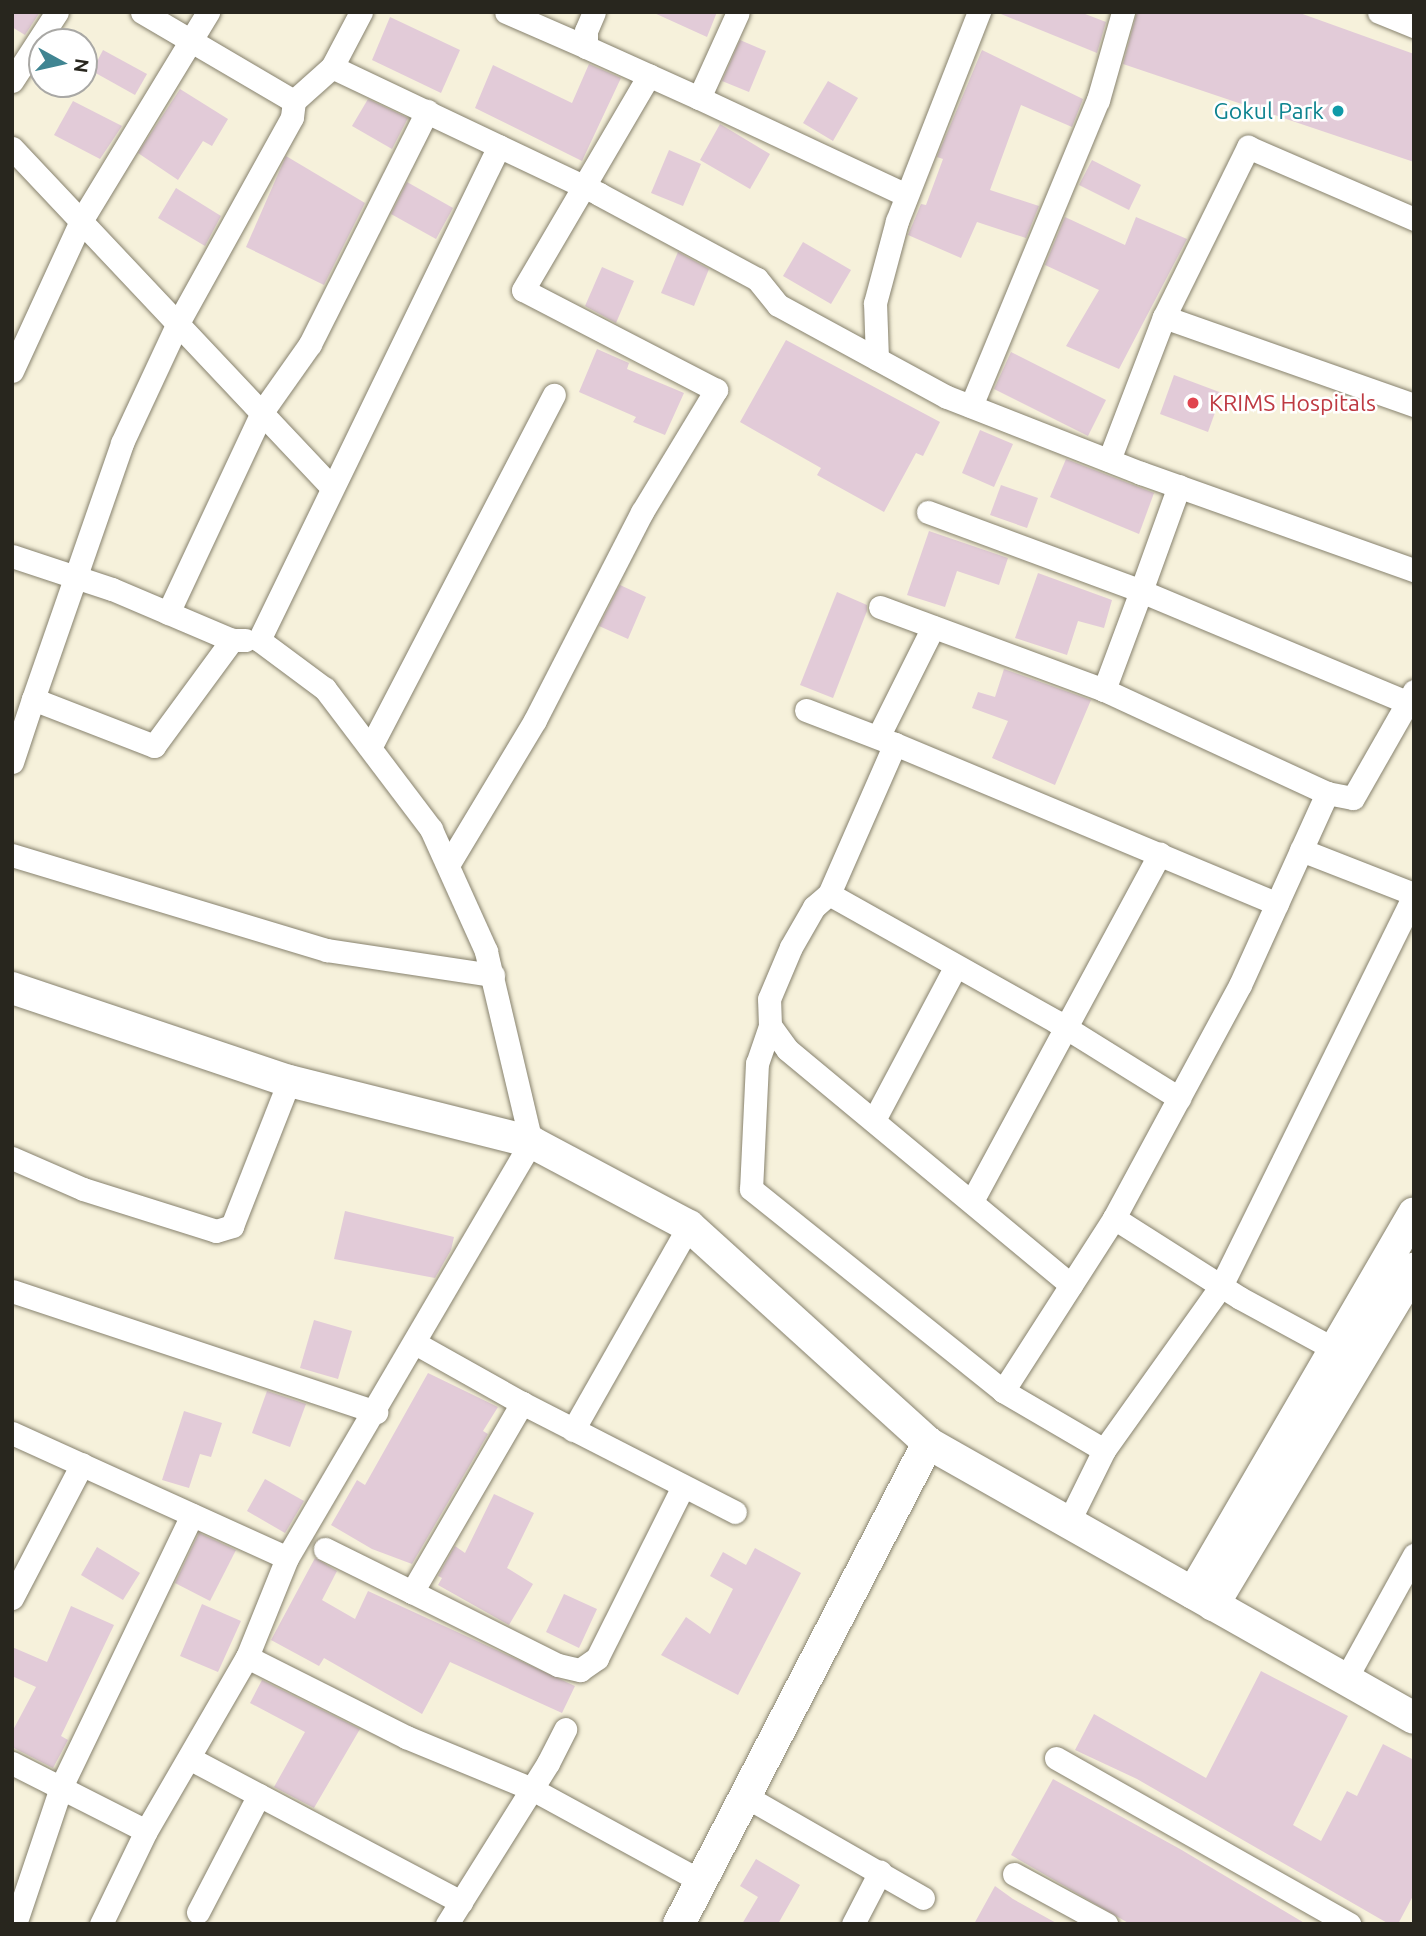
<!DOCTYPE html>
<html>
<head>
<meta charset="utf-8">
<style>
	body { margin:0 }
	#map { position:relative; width:1426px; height:1936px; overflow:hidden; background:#f6f1db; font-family:Ubuntu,sans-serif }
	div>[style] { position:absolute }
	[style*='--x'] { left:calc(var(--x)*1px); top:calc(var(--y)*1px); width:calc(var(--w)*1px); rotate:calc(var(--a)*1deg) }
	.building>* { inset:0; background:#e2cbd8 }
	.roads { filter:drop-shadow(0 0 2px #87826e) drop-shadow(0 0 2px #87826e) }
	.street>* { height:23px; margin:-11.5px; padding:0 11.5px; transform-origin:11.5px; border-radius:11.5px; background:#fff }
	.secondary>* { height:32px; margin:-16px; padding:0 16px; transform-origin:16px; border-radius:16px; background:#fff }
	.dots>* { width:19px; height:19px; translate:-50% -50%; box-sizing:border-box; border:4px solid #fff; border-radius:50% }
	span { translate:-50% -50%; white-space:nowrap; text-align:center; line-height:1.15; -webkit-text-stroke:5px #fff; paint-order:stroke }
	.culture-label { font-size:23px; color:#0d838f }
	.right { translate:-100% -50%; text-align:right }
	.health-label { font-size:23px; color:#be3a42 }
	.left { translate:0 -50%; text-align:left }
	.frame { position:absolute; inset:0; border:14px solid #28261e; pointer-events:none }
	.north { position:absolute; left:28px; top:28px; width:70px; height:70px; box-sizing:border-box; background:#fff; border:2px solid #a9a8a5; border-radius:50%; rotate:98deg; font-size:19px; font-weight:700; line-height:28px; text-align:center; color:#28261e }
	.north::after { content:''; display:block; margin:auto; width:24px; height:32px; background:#408592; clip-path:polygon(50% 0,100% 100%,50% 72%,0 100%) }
</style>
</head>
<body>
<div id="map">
	<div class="building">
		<i style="clip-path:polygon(12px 12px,40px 12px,25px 35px,12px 27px)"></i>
		<i style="clip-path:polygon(652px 12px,717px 12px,707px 37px)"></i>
		<i style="clip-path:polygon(996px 12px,1080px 12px,1106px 22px,1097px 53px)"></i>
		<i style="clip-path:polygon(1137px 12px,1297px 12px,1414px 54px,1414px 162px,1123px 64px)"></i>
		<i style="clip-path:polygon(390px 17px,460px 50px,441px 93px,372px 60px)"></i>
		<i style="clip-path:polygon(740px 40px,766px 51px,749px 92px,722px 81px)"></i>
		<i style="clip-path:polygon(103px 50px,147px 74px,135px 95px,92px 71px)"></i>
		<i style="clip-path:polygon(982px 50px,1083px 99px,1072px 127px,1021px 105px,990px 190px,1039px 206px,1026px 238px,977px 222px,961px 258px,908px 235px,921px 204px,926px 205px,943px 159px,937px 157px)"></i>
		<i style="clip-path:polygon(589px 64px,621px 78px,582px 161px,475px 108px,493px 65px,572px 103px)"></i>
		<i style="clip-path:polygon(828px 81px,858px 98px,833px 141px,803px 123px)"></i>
		<i style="clip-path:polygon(180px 89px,228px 119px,212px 146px,203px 141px,178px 180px,138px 153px)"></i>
		<i style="clip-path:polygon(368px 99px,408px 118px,392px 149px,352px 126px)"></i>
		<i style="clip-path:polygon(73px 101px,122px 126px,100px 159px,54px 135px)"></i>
		<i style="clip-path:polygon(720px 124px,770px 154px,750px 189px,700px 160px)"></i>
		<i style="clip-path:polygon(669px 150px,701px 164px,683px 206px,651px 193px)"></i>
		<i style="clip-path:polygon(286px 156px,365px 203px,324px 285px,246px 247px)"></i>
		<i style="clip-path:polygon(1092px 160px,1141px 185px,1129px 210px,1079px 185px)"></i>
		<i style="clip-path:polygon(407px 182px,453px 208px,436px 239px,391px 214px)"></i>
		<i style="clip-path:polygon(176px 188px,221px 216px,205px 246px,158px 218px)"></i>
		<i style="clip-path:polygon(1065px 217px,1125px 245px,1136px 217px,1187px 239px,1119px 369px,1066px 346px,1099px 290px,1045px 265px)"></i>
		<i style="clip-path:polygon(803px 242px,851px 270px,831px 304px,783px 276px)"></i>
		<i style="clip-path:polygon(678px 252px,709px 269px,694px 306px,661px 293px)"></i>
		<i style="clip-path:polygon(602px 267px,634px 281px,616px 323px,585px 306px)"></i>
		<i style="clip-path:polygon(786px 340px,940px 422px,923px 456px,916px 453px,884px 512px,817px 475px,821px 468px,740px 422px)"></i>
		<i style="clip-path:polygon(597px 349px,629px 363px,627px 369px,684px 393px,665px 435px,633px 422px,636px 417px,579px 392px)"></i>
		<i style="clip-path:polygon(1011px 352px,1106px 400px,1088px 436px,994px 389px)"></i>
		<i style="clip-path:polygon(1174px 375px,1222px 393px,1208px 432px,1160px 414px)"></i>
		<i style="clip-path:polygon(980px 430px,1013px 444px,994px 487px,962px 473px)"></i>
		<i style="clip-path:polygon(1066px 459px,1154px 493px,1139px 534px,1050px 497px)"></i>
		<i style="clip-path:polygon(1001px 485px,1038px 498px,1027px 528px,990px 515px)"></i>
		<i style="clip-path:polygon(929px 531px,1008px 558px,999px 585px,957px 571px,945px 607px,907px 595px)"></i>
		<i style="clip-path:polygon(1038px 573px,1112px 600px,1104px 628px,1078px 621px,1067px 655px,1015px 638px)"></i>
		<i style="clip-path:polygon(620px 585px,646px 597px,628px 639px,599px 626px)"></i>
		<i style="clip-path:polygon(837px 592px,867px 605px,867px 611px,833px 698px,800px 685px)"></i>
		<i style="clip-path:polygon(1004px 669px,1091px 700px,1055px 785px,992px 758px,1008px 721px,972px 708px,978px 692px,995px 697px)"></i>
		<i style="clip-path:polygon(345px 1211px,454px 1237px,451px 1250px,435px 1278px,334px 1259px)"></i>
		<i style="clip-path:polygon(314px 1320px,352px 1331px,338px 1379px,300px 1368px)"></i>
		<i style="clip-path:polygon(428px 1373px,498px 1407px,483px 1431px,488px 1434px,412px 1564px,372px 1549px,331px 1525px,357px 1480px,365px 1485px)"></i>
		<i style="clip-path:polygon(267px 1391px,306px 1404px,290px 1447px,252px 1433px)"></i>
		<i style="clip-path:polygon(184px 1411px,222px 1423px,211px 1457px,200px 1454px,189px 1488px,162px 1480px)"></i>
		<i style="clip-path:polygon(265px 1479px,304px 1501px,285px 1533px,247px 1511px)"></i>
		<i style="clip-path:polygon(494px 1494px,534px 1513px,507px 1568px,533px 1584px,509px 1625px,438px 1585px,442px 1578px,438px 1576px,455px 1546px,465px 1553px)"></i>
		<i style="clip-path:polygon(199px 1533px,236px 1550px,210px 1601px,175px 1583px)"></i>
		<i style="clip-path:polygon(97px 1547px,140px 1573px,123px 1600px,81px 1575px)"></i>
		<i style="clip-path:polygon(755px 1548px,801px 1573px,738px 1695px,661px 1655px,686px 1617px,710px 1634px,733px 1589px,710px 1576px,723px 1552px,746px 1565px)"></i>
		<i style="clip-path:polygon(315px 1558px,337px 1571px,322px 1600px,355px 1619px,368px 1591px,575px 1686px,562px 1713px,450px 1662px,422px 1714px,324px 1658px,319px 1666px,271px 1640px)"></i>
		<i style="clip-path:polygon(564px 1594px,597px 1609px,579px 1648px,546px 1632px)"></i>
		<i style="clip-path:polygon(202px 1604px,241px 1621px,218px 1672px,180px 1656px)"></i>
		<i style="clip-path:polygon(71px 1606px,114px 1625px,61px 1736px,68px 1740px,53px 1768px,12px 1747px,12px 1732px,36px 1687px,12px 1676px,12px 1647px,47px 1662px)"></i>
		<i style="clip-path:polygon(1261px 1671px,1348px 1716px,1293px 1825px,1321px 1841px,1347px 1791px,1357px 1796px,1383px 1744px,1414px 1760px,1414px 1894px,1398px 1924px,1389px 1924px,1137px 1779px,1075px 1750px,1094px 1714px,1206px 1778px)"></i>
		<i style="clip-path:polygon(262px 1680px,360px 1729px,314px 1808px,274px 1787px,305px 1732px,250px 1703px)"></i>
		<i style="clip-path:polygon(1053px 1779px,1180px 1849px,1306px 1924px,1130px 1924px,1011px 1855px)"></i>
		<i style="clip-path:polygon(756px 1859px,800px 1885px,778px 1924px,742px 1924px,758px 1897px,740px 1886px)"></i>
		<i style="clip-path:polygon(995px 1886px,1013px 1899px,1058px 1924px,974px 1924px)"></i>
	</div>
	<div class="roads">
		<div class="street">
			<i style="--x:142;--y:12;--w:176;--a:30.4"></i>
			<i style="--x:361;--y:12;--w:62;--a:117.8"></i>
			<i style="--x:332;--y:67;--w:296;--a:25.4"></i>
			<i style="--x:599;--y:194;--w:179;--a:28.3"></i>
			<i style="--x:757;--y:279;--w:33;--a:51"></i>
			<i style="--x:778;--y:305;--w:192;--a:28.6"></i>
			<i style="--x:947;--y:397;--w:208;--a:21.4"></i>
			<i style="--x:1141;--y:473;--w:290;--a:19.6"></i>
			<i style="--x:506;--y:12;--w:87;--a:23.6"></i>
			<i style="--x:594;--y:12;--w:21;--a:113"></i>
			<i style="--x:586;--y:31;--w:16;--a:90"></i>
			<i style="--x:586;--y:47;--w:124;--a:24.3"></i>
			<i style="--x:699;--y:98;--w:94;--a:-65.6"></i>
			<i style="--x:1379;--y:12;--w:38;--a:22"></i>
			<i style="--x:12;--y:81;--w:82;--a:-56.9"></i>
			<i style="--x:699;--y:98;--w:229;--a:25.1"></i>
			<i style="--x:12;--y:148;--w:466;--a:46.7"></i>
			<i style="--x:1164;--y:317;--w:190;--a:-63.7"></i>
			<i style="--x:1248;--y:147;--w:181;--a:23.4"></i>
			<i style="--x:877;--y:359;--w:56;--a:-92"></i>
			<i style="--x:875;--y:303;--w:85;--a:-75"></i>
			<i style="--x:897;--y:221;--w:225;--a:-68.6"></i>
			<i style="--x:12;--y:371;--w:165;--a:-65.3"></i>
			<i style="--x:81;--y:221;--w:245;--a:-58.7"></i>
			<i style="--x:971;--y:406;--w:331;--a:-67.5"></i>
			<i style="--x:1098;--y:100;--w:91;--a:-74.1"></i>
			<i style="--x:1109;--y:460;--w:153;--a:-69"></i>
			<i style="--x:1164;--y:317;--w:265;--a:19.4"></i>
			<i style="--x:1179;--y:486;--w:112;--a:109.9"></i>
			<i style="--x:1141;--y:591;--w:296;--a:22.7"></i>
			<i style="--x:928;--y:512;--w:227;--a:20.3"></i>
			<i style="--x:1141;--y:591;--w:106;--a:110.5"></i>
			<i style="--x:12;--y:556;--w:105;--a:18.3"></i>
			<i style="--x:112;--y:589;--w:130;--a:23"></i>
			<i style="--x:232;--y:640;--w:13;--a:0"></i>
			<i style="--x:880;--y:607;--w:239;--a:20.3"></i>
			<i style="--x:1104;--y:690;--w:246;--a:24.8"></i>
			<i style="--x:168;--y:613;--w:222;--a:-64.9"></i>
			<i style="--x:262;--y:412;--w:83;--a:-54.8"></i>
			<i style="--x:310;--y:344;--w:261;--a:-63.3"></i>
			<i style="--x:33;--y:699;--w:271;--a:-70.8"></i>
			<i style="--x:122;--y:443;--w:132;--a:-65"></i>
			<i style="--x:178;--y:323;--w:235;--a:-61"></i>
			<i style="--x:292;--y:117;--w:16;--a:-83"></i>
			<i style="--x:294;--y:101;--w:51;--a:-41.8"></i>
			<i style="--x:806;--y:710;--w:92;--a:21"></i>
			<i style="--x:878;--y:737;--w:123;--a:-63.4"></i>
			<i style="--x:371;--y:746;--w:396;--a:-62.5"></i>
			<i style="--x:12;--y:762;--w:66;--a:-71.6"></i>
			<i style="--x:33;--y:699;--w:130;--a:21.2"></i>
			<i style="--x:154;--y:746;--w:132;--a:-53.7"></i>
			<i style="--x:1301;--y:850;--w:121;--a:21.3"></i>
			<i style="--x:12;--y:855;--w:329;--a:16.8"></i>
			<i style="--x:327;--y:950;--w:168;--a:8.6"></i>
			<i style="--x:448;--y:865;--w:169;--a:-59"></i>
			<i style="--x:535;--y:720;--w:234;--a:-62.8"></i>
			<i style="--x:642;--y:512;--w:143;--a:-58.8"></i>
			<i style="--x:716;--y:390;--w:217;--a:-152.6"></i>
			<i style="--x:523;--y:290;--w:249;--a:-59.6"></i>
			<i style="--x:829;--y:894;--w:164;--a:-66.3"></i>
			<i style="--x:895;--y:744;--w:414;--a:22.7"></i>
			<i style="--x:770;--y:1026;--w:39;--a:109"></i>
			<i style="--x:757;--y:1063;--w:126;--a:92.7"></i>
			<i style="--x:751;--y:1189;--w:323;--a:38.7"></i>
			<i style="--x:1003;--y:1391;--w:117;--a:30.3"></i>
			<i style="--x:874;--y:1120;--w:174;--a:-62"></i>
			<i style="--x:12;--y:1158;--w:77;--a:23.6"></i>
			<i style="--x:83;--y:1189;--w:139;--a:17.5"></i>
			<i style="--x:216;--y:1231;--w:17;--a:-17"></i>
			<i style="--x:232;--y:1226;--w:156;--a:-68.5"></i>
			<i style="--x:972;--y:1201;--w:395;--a:-61.6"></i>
			<i style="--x:1114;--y:1218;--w:265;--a:-61.6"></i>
			<i style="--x:1240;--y:985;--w:211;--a:-65.6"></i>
			<i style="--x:1327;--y:793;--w:26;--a:11"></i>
			<i style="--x:1353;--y:798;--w:123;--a:-60.3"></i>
			<i style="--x:1071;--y:1285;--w:369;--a:-140.3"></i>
			<i style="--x:787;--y:1049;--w:29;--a:-126"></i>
			<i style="--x:770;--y:1026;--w:27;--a:-92"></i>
			<i style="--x:769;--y:999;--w:56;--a:-67.1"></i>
			<i style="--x:791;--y:947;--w:46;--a:-60.1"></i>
			<i style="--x:814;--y:907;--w:20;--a:-41"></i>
			<i style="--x:829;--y:894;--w:261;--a:29.3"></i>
			<i style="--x:1057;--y:1022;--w:144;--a:31.9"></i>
			<i style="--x:12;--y:1291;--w:384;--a:18.4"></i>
			<i style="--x:415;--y:1343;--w:123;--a:29.3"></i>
			<i style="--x:1003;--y:1391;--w:206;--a:-57.3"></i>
			<i style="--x:1114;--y:1218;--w:149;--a:32.4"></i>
			<i style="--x:1240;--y:1298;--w:122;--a:28.5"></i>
			<i style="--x:573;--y:1430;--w:235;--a:-60.4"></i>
			<i style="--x:12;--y:1433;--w:302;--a:24.4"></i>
			<i style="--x:1068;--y:1523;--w:81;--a:-63.7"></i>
			<i style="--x:1104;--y:1450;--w:201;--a:-54.5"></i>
			<i style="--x:1221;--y:1286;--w:435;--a:-63.7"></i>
			<i style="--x:325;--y:1549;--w:97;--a:26.3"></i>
			<i style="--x:412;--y:1592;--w:219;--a:-59.8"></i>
			<i style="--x:522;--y:1403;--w:239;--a:27.1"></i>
			<i style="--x:412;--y:1592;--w:163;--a:26.6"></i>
			<i style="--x:558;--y:1665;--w:23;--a:13"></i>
			<i style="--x:580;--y:1670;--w:21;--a:-35"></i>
			<i style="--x:597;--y:1658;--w:192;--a:-63.4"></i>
			<i style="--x:12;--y:1598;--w:151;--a:-62.4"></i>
			<i style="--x:247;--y:1657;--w:178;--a:26.7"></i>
			<i style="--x:406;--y:1737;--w:136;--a:22.4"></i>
			<i style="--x:532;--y:1789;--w:192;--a:28.6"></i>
			<i style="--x:1345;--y:1680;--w:143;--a:-61.1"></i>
			<i style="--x:189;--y:1758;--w:308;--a:27.9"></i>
			<i style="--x:1056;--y:1758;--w:337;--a:29.5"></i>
			<i style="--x:12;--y:1763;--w:150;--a:26.9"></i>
			<i style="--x:745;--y:1796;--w:205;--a:29.8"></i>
			<i style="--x:1014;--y:1874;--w:105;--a:28.5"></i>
			<i style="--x:198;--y:1912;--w:132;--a:-62.5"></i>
			<i style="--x:15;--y:1924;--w:145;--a:-71.4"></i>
			<i style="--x:61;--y:1787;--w:302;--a:-64.3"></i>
			<i style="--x:101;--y:1924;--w:103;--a:-64.2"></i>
			<i style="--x:146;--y:1831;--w:201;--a:-59.9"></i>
			<i style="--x:247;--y:1657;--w:107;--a:-68"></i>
			<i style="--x:287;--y:1558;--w:482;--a:-59.6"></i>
			<i style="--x:531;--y:1142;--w:196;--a:-103.3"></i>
			<i style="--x:486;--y:951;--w:134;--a:-114.3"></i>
			<i style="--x:431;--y:829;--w:176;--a:-127.1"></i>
			<i style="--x:325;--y:689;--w:82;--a:-143.4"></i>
			<i style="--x:259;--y:640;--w:549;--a:-64.09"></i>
			<i style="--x:447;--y:1924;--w:190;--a:-57.9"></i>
			<i style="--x:548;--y:1763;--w:38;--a:-63"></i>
			<i style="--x:853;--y:1924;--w:59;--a:-62.6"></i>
		</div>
		<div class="secondary">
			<i style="--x:12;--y:988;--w:292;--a:18.6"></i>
			<i style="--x:289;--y:1081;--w:250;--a:14.1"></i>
			<i style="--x:531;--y:1142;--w:179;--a:28"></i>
			<i style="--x:689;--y:1226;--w:323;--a:42.2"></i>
			<i style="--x:928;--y:1443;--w:558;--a:29.5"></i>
			<i style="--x:1193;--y:1593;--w:439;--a:-59.8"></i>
			<i style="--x:1213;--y:1605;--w:392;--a:-59.1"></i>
			<i style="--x:679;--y:1924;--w:542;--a:-62.63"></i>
		</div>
	</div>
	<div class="dots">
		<i style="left:1338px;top:111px;background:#0f9aa8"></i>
		<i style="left:1193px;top:403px;background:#e0444e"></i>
	</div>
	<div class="culture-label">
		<span class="right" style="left:1324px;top:111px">Gokul Park</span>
	</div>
	<div class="health-label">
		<span class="left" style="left:1209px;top:403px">KRIMS Hospitals</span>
	</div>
	<div class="frame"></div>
	<div class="north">N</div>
</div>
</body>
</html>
